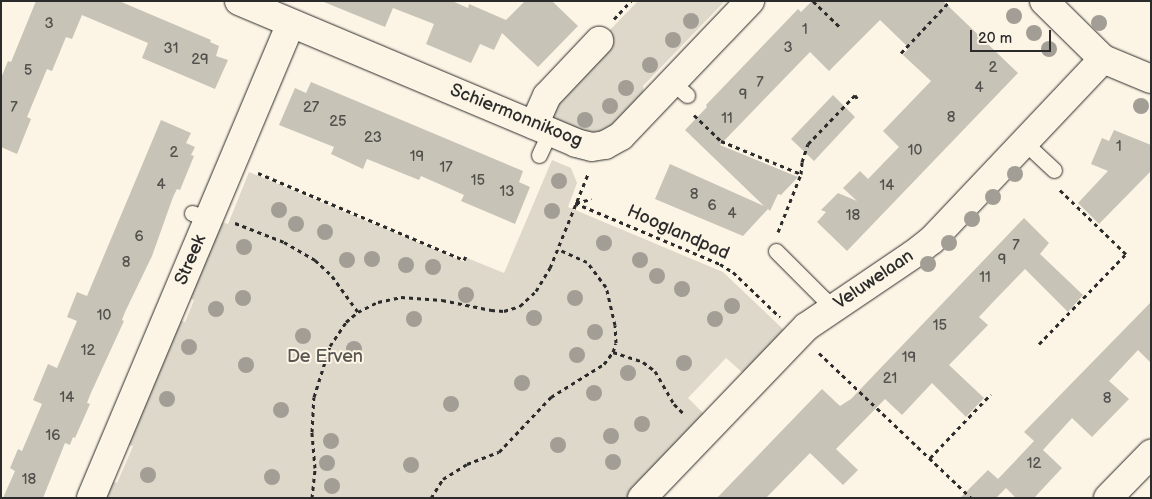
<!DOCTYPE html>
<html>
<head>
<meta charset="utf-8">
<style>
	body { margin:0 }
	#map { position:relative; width:1152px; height:499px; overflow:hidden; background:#fcf5e5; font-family:"Balsamiq Sans",sans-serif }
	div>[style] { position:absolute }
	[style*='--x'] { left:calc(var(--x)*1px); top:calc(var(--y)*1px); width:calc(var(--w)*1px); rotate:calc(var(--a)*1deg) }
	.green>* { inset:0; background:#ded8ca }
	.building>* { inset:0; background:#c8c3b7 }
	.path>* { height:3px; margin-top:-1.5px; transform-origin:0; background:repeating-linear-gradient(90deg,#2b2b2b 0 4px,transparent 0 8px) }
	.roads { filter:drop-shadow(0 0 1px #2b2b2b) drop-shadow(0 0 1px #2b2b2b) }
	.lane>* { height:15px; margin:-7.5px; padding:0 7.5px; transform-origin:7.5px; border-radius:7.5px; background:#fcf5e5 }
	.street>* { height:28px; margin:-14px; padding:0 14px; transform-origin:14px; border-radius:14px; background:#fcf5e5 }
	.trees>* { width:16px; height:16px; margin:-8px; border-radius:50%; background:#a29e95 }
	span { translate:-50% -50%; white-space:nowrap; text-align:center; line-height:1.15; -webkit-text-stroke:4px #fcf5e5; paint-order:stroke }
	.number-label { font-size:15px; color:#52514e }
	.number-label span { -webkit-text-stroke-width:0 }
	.street-label { font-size:18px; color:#2b2b2b }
	.park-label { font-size:18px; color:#585653 }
	.frame { position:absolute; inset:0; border:2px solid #2b2b2b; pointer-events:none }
	.scale { position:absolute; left:970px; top:30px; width:81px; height:22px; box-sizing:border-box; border:2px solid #2b2b2b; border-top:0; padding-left:6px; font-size:15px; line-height:18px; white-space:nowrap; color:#2b2b2b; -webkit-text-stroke:4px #fcf5e5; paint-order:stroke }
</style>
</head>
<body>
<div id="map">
	<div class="green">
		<i style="clip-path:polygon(638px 1px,725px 1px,643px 86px,644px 98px,616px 127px,590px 136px,551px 120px,554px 102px,611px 34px,609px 31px)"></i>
		<i style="clip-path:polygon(552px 160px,571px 168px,577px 183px,568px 207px,723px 272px,784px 330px,783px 333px,744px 374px,726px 358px,688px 398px,705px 415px,626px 498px,104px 498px,111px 481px,117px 483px,133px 446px,126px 444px,178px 320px,185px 322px,194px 300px,188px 297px,221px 222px,228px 224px,249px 172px,465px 262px,467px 258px,504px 273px)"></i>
	</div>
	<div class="building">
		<i style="clip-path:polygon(36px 1px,119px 1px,211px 40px,210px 42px,219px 46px,216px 56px,228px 60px,215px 89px,142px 58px,148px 43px,82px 15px,72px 39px,66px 37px,52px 71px,47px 69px,27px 117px,31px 119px,17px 154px,1px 147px,1px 78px,8px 61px,11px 62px)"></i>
		<i style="clip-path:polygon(452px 1px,468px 8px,469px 4px,506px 20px,525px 1px,552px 1px,578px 26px,538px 67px,502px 33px,494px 50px,480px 44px,471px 63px,426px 44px,434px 24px,393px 8px,385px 27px,324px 2px)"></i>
		<i style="clip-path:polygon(812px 1px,943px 1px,1018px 73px,847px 251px,817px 222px,826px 212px,821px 210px,838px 193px,857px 201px,843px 188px,860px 171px,868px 179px,899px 147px,883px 131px,931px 81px,903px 55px,909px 48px,880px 20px,829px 71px,810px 52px,720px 145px,798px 177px,781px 195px,778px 194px,770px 211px,768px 209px,743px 236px,655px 199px,670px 164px,764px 206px,685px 130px,707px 107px,706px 105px,798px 9px,801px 12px)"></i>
		<i style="clip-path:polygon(311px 82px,523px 171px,519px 182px,530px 187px,515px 224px,461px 201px,464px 195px,421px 176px,419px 180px,367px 159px,363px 169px,331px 154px,334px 147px,279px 125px,295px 88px,306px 93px)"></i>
		<i style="clip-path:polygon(833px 95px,855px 117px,814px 161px,791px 139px)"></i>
		<i style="clip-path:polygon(161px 120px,191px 133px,186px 143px,195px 147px,191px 155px,194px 156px,180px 190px,177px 189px,173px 197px,152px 256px,125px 312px,122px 320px,124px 321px,90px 395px,87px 403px,90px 404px,75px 438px,73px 437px,70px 445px,65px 443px,43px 498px,3px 498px,15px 471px,10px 468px,18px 449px,22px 451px,42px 404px,33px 400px,48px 364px,57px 368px,77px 321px,67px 317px,77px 292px,87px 296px)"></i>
		<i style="clip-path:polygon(1114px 130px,1151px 145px,1151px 171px,1099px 224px,1078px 203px,1108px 171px,1091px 164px,1102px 138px,1109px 141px)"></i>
		<i style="clip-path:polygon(1024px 218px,1049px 243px,1040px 254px,1083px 295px,1068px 312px,1025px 269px,994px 301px,979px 317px,988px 325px,949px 365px,984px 398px,966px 417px,932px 383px,902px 415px,885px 399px,836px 449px,858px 470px,843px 485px,810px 453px,766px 498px,717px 498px,822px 389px,840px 406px,851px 399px)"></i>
		<i style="clip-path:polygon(1151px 302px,1151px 363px,1138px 350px,1109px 381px,1129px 399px,1092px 437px,1072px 418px,1043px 450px,1062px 468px,1034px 498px,1016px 498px,1006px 488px,996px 498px,960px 498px,988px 470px,998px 479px,1034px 441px,1024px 432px)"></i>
	</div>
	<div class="path">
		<i style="--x:813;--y:1;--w:39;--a:44"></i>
		<i style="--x:614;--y:19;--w:25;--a:-47"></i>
		<i style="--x:901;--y:53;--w:71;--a:-46.7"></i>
		<i style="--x:694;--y:115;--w:37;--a:44"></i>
		<i style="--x:721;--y:141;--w:87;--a:22.4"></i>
		<i style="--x:258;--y:173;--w:224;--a:22.9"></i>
		<i style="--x:464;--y:260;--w:4;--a:-63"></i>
		<i style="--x:575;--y:203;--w:157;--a:22.8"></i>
		<i style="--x:720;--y:264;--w:15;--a:32"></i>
		<i style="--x:733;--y:272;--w:65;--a:43.8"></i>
		<i style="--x:576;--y:203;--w:16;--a:-15"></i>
		<i style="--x:235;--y:223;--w:53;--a:21.2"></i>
		<i style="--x:284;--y:242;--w:36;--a:30"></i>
		<i style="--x:315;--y:260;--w:23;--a:43"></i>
		<i style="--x:332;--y:276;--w:44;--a:54.2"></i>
		<i style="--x:778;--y:232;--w:62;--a:-68.4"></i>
		<i style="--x:801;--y:174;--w:12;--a:-85"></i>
		<i style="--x:802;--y:162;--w:19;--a:-72"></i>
		<i style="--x:808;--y:144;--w:68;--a:-46.2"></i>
		<i style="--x:855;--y:95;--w:4;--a:56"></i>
		<i style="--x:1039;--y:344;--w:125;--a:-46"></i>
		<i style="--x:1126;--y:254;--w:92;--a:-135.9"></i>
		<i style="--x:613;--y:352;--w:32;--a:18"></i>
		<i style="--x:643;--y:362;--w:15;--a:37"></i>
		<i style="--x:655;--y:371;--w:38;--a:60"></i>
		<i style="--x:674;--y:404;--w:14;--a:45"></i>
		<i style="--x:819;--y:353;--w:210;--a:43.6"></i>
		<i style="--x:930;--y:458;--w:88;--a:-46.4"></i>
		<i style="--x:312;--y:498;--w:30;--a:-84"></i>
		<i style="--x:315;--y:468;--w:36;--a:-95"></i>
		<i style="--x:312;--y:432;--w:35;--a:-87"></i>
		<i style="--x:314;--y:397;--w:53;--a:-72.6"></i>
		<i style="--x:330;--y:346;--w:29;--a:-56"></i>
		<i style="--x:346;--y:322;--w:16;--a:-40"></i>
		<i style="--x:358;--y:312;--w:22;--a:-27"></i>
		<i style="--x:378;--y:302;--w:24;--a:-12"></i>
		<i style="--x:401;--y:297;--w:41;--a:4.2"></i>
		<i style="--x:442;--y:300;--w:50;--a:11.5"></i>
		<i style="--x:491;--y:310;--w:13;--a:4"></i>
		<i style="--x:504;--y:311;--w:17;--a:-17"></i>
		<i style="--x:520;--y:306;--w:22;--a:-43"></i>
		<i style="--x:536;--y:291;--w:27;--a:-59"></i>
		<i style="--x:550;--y:268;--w:101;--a:-68"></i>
		<i style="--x:431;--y:498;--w:22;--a:-58"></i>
		<i style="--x:443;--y:479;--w:28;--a:-32"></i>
		<i style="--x:467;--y:464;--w:34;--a:-21"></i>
		<i style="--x:499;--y:452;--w:76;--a:-46.6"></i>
		<i style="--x:551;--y:397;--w:62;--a:-31.9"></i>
		<i style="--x:604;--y:364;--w:15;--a:-53"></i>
		<i style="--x:613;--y:352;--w:9;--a:-72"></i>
		<i style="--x:616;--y:343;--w:18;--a:-93"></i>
		<i style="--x:615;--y:325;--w:39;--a:-103"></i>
		<i style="--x:606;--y:287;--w:31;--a:-127"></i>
		<i style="--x:587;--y:262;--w:32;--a:-156"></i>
	</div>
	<div class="roads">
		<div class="lane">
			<i style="--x:672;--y:82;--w:20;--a:41"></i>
			<i style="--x:1024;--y:142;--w:41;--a:43"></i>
			<i style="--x:539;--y:155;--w:26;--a:-65"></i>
			<i style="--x:192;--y:213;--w:18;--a:22"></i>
			<i style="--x:776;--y:251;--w:68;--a:45"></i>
			<i style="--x:824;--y:299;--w:12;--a:55"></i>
		</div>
		<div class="street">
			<i style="--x:239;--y:1;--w:366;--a:22.8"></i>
			<i style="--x:576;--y:143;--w:16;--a:14"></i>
			<i style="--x:592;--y:147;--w:13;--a:-9"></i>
			<i style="--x:605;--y:145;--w:18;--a:-29"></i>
			<i style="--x:621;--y:136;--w:187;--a:-46.3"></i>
			<i style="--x:1044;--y:1;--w:83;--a:44.5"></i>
			<i style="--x:1103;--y:59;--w:52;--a:22.6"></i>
			<i style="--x:534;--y:125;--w:32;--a:-66"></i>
			<i style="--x:547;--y:96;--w:76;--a:-46.6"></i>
			<i style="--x:91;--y:498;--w:515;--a:-67.17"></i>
			<i style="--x:642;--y:498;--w:237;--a:-46.2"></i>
			<i style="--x:806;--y:327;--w:130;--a:-34.1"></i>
			<i style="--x:914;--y:254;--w:23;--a:-38"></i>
			<i style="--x:932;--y:240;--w:249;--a:-46.6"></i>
			<i style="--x:1108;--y:498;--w:62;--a:-45.7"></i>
		</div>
	</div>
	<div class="trees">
		<i style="left:1014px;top:16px"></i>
		<i style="left:691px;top:21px"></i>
		<i style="left:1099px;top:23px"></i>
		<i style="left:1034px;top:33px"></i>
		<i style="left:673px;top:40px"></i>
		<i style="left:1049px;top:49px"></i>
		<i style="left:650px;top:65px"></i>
		<i style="left:626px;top:88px"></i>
		<i style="left:610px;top:106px"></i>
		<i style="left:1141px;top:106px"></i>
		<i style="left:585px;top:120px"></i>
		<i style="left:1015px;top:174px"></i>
		<i style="left:559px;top:181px"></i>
		<i style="left:993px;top:197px"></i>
		<i style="left:279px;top:210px"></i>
		<i style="left:552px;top:211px"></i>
		<i style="left:972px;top:219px"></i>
		<i style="left:296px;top:224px"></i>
		<i style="left:325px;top:232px"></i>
		<i style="left:604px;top:243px"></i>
		<i style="left:949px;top:243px"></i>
		<i style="left:244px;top:247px"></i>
		<i style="left:372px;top:259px"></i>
		<i style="left:347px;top:260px"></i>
		<i style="left:640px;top:260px"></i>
		<i style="left:928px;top:264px"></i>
		<i style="left:406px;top:265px"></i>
		<i style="left:433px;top:267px"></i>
		<i style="left:657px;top:276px"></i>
		<i style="left:682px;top:289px"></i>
		<i style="left:466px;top:295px"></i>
		<i style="left:243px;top:298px"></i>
		<i style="left:575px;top:298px"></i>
		<i style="left:732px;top:306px"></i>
		<i style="left:216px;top:309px"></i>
		<i style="left:534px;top:318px"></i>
		<i style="left:414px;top:319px"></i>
		<i style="left:715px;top:319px"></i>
		<i style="left:595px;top:332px"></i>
		<i style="left:303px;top:336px"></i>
		<i style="left:189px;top:347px"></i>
		<i style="left:354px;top:349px"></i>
		<i style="left:577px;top:355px"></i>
		<i style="left:684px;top:363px"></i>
		<i style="left:246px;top:365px"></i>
		<i style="left:628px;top:373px"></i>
		<i style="left:522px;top:383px"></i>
		<i style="left:594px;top:393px"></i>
		<i style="left:167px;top:399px"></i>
		<i style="left:451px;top:404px"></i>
		<i style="left:281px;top:410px"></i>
		<i style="left:642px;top:424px"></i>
		<i style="left:611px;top:436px"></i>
		<i style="left:331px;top:441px"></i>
		<i style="left:558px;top:445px"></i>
		<i style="left:613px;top:462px"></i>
		<i style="left:327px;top:463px"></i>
		<i style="left:411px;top:465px"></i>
		<i style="left:148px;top:475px"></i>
		<i style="left:272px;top:477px"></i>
		<i style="left:332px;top:486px"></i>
	</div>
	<div class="number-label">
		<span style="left:49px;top:24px">3</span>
		<span style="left:805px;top:30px">1</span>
		<span style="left:788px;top:48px">3</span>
		<span style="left:171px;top:49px">31</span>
		<span style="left:200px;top:60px">29</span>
		<span style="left:993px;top:68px">2</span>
		<span style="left:28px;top:71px">5</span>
		<span style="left:760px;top:83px">7</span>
		<span style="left:979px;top:88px">4</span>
		<span style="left:743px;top:95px">9</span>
		<span style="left:14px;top:108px">7</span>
		<span style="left:311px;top:108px">27</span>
		<span style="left:951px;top:118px">8</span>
		<span style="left:727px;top:119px">11</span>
		<span style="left:338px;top:122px">25</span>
		<span style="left:373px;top:138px">23</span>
		<span style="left:1119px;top:147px">1</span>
		<span style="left:915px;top:151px">10</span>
		<span style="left:174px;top:153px">2</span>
		<span style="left:417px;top:157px">19</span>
		<span style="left:446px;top:168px">17</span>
		<span style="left:478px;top:181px">15</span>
		<span style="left:161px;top:185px">4</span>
		<span style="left:887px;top:186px">14</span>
		<span style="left:507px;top:192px">13</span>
		<span style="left:694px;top:195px">8</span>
		<span style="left:712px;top:206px">6</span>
		<span style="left:732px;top:214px">4</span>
		<span style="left:853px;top:216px">18</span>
		<span style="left:139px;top:237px">6</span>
		<span style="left:1016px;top:246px">7</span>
		<span style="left:1002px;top:260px">9</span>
		<span style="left:126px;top:263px">8</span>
		<span style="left:985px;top:278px">11</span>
		<span style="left:104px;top:316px">10</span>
		<span style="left:940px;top:326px">15</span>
		<span style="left:88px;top:351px">12</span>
		<span style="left:909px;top:358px">19</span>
		<span style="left:890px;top:379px">21</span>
		<span style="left:67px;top:398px">14</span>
		<span style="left:1107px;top:399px">8</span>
		<span style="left:53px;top:436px">16</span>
		<span style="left:1034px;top:464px">12</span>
		<span style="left:29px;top:480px">18</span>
	</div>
	<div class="street-label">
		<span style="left:516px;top:116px;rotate:22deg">Schiermonnikoog</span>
		<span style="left:678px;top:233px;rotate:24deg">Hooglandpad</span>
		<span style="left:191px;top:260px;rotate:-67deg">Streek</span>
		<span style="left:874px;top:280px;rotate:-34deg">Veluwelaan</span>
	</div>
	<div class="park-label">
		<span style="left:325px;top:357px">De Erven</span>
	</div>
	<div class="frame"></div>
	<div class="scale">20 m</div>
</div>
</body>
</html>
